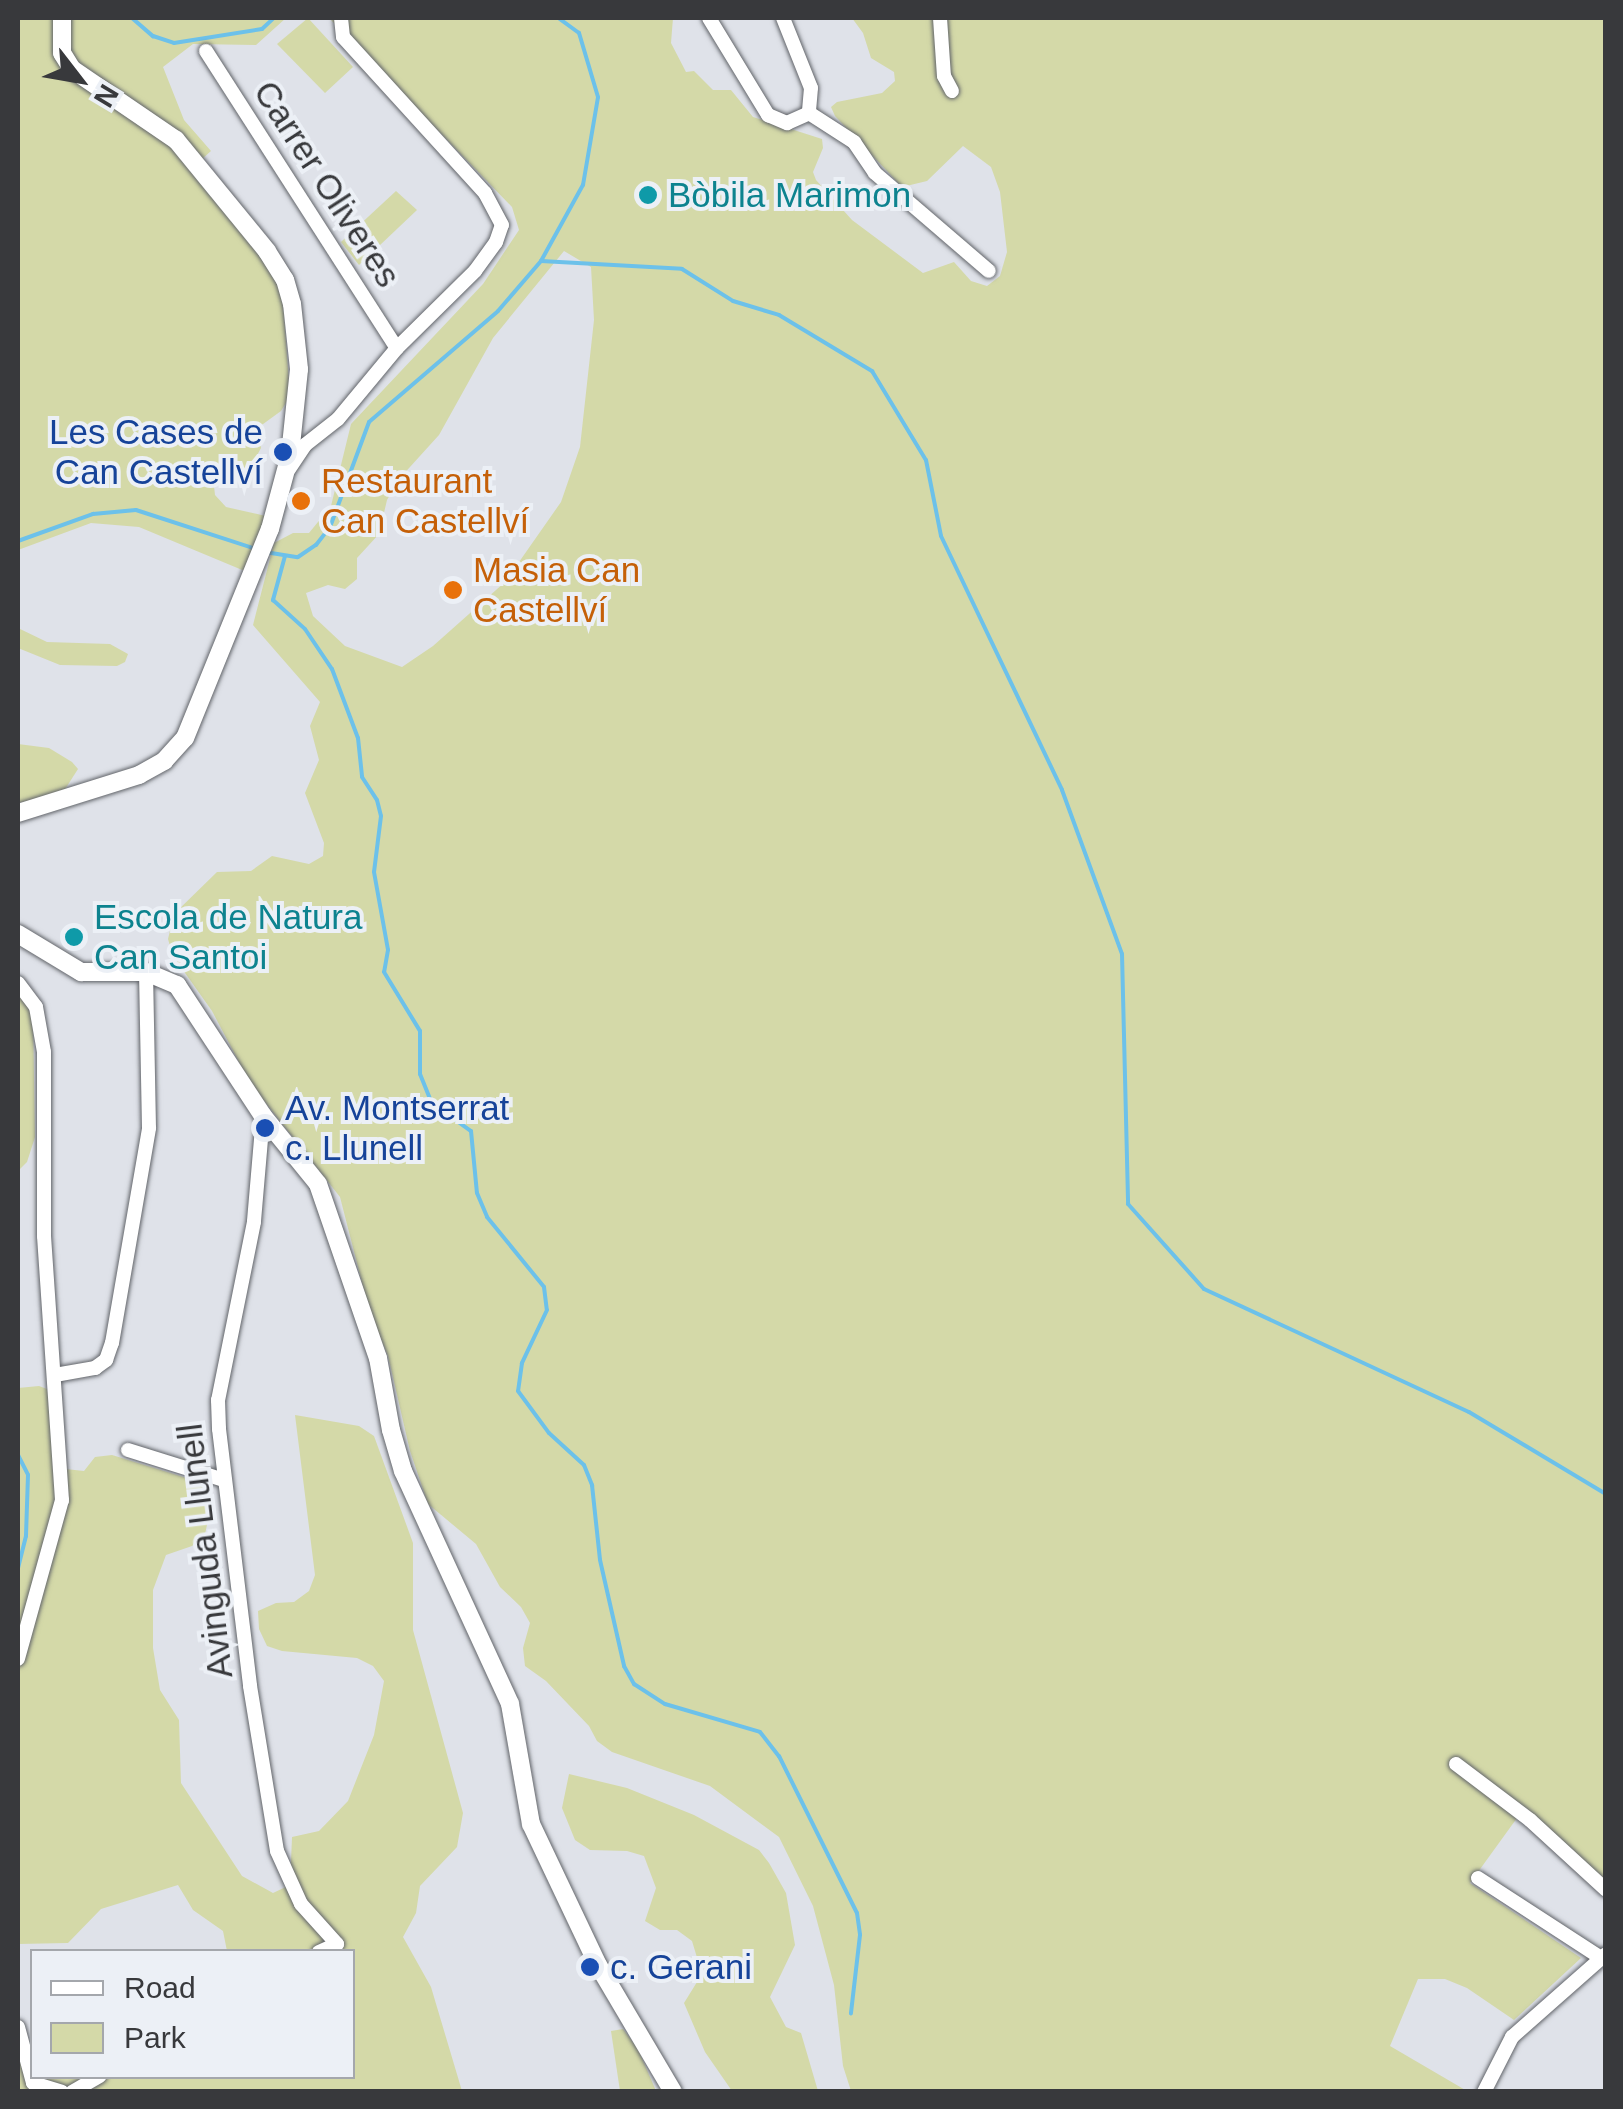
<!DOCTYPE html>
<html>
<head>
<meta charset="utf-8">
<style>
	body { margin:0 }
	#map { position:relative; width:1623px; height:2109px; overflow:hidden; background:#dfe2e9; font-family:Arial,sans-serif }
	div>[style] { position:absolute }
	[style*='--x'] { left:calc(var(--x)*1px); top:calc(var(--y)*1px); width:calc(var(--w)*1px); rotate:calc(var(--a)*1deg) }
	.green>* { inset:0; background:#d4d9a8 }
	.stream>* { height:4px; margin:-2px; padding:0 2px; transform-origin:2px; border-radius:2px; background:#6cc1ea }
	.roads { filter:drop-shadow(0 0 2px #616469) drop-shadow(0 0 2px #616469) }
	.minor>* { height:14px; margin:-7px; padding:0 7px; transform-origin:7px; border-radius:7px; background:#fff }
	.tertiary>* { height:18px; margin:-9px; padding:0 9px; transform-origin:9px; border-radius:9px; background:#fff }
	.dots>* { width:28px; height:28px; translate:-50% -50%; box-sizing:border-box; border:5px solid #ecf0f6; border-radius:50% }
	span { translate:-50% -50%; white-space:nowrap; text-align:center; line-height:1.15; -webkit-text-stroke:8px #ecf0f6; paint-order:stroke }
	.street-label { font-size:35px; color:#38393c }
	.culture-label { font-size:35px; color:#0d838f }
	.left { translate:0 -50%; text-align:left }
	.transit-label { font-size:35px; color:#164399 }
	.right { translate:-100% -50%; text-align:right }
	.food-label { font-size:35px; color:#c56008 }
	.frame { position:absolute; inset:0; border:20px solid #38393c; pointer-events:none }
	.legend { position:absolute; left:30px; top:1949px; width:325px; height:130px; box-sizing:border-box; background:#ecf0f6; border:2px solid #a4a7ac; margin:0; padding:12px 18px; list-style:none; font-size:30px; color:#38393c }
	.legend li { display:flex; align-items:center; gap:20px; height:50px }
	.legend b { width:50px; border:2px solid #a4a7ac }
	.north { position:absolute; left:30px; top:30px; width:100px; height:100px; -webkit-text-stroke:8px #ecf0f6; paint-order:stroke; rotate:121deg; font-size:28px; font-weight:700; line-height:40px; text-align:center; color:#38393c }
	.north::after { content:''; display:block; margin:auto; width:35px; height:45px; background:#38393c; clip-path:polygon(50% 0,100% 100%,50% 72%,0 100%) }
</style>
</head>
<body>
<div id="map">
	<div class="green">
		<i style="clip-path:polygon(18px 18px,286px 18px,256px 45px,193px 44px,163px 67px,184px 120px,211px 151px,191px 169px,252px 243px,278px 282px,283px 301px,290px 396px,281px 411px,259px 427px,261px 448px,248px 472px,219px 478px,214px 486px,215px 495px,226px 507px,270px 517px,247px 572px,139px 527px,91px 523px,18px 550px)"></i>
		<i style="clip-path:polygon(308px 18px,353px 67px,325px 93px,277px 44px)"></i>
		<i style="clip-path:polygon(evenodd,329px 18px,673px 18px,671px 43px,686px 72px,694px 71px,713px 90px,731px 90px,753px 117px,822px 139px,823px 148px,813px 172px,816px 180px,852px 220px,923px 273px,954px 262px,971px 281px,987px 286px,1000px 276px,1007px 252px,1000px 192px,991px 167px,963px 146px,927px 181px,902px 187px,835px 116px,831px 107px,837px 102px,882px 93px,895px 81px,894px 72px,871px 58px,863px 33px,852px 18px,1605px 18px,1605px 1884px,1525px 1807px,1470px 1883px,1581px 1958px,1514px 2020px,1467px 1988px,1445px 1979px,1418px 1979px,1390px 2046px,1467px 2091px,851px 2091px,843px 2066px,834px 1985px,813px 1906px,779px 1837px,710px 1786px,612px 1752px,597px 1741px,589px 1726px,546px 1681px,525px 1666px,523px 1648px,530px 1623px,521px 1607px,500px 1587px,476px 1544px,428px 1504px,410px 1451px,388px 1356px,369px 1310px,340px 1197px,250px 1083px,212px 1011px,173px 956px,168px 939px,174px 914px,217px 872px,251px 871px,272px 856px,309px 864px,323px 856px,324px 843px,305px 793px,319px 760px,310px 726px,320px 702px,253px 625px,274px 543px,293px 533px,309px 533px,331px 506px,351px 424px,483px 284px,519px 230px,512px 207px,329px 18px,564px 251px,591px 267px,594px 320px,580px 447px,561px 502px,505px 582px,433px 646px,402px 667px,345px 646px,313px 616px,306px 593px,328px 585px,345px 589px,357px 579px,357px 558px,379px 534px,387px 500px,400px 478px,439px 435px,493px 338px,564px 251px)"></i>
		<i style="clip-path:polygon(396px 191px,417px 210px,359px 265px,341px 242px)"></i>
		<i style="clip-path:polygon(18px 628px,47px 642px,110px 644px,128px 654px,125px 662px,117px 666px,60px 665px,18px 648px)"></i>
		<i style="clip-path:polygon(18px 744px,49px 748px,72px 762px,78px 769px,62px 794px,18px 803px)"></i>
		<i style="clip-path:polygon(18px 993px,33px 1015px,35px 1137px,27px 1162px,18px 1171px)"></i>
		<i style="clip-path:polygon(39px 1386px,47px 1389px,49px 1397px,56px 1468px,84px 1471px,95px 1457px,112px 1455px,190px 1479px,205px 1488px,209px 1516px,205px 1534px,192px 1546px,166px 1555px,153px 1590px,153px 1648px,160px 1690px,179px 1720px,181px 1783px,242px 1876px,273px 1893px,290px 1885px,292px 1837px,319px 1831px,348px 1801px,374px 1735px,384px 1681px,373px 1666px,357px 1658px,282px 1651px,267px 1646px,259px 1629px,258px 1611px,276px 1603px,294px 1602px,309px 1591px,315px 1575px,295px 1415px,359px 1426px,374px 1436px,413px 1543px,413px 1630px,463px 1813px,457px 1847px,420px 1886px,416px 1913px,403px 1937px,431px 1987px,462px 2091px,18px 2091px,18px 2055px,32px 2052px,32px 2076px,352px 2076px,352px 1952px,227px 1951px,223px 1931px,193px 1910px,178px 1885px,101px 1909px,68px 1943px,18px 1944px,18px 1388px)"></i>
		<i style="clip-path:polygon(569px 1774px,627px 1788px,694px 1815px,759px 1850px,769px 1863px,786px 1893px,795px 1945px,770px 1997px,786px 2027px,801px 2033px,818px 2091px,732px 2091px,705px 2052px,684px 2003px,702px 1974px,692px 1941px,677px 1930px,660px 1930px,645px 1921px,656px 1888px,644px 1856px,627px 1851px,590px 1850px,575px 1840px,562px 1808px)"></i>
		<i style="clip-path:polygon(623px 2029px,638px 2049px,656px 2091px,620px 2091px,611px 2031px)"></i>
	</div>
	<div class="stream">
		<i style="--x:132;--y:18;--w:28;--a:41"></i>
		<i style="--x:153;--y:36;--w:22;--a:18"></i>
		<i style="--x:174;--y:43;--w:89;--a:-9"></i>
		<i style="--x:262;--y:29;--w:16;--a:-43"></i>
		<i style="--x:541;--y:261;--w:141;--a:3.2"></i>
		<i style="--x:682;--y:269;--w:60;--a:32.1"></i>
		<i style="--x:733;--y:301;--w:48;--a:16.9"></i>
		<i style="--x:779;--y:315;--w:109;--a:31.1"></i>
		<i style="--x:872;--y:371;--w:104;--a:58.8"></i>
		<i style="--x:926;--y:460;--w:77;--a:78.8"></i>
		<i style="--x:941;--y:536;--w:281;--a:64.5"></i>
		<i style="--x:1062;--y:790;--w:175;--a:69.9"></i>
		<i style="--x:1122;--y:954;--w:250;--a:88.6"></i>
		<i style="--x:1128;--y:1204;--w:114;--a:48.2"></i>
		<i style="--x:1204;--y:1289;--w:292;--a:24.9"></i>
		<i style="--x:1469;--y:1412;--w:160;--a:30.9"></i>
		<i style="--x:18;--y:541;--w:80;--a:-19.8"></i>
		<i style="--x:93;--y:514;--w:43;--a:-5.3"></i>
		<i style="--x:136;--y:510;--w:126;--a:18"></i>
		<i style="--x:265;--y:552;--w:33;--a:9"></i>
		<i style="--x:298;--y:557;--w:22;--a:-34"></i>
		<i style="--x:316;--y:545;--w:23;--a:-52"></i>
		<i style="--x:330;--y:527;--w:112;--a:-69.6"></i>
		<i style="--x:369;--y:422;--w:170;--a:-40.7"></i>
		<i style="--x:498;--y:311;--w:66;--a:-49.3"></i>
		<i style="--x:541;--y:261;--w:87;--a:-61.1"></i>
		<i style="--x:583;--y:185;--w:89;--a:-80.3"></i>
		<i style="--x:598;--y:97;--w:67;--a:-106.5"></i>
		<i style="--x:579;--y:33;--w:26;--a:-144"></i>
		<i style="--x:285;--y:556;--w:46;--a:105.3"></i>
		<i style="--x:273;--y:600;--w:43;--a:42.2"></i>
		<i style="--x:305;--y:629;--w:48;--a:56"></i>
		<i style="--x:332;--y:669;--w:74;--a:69.4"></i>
		<i style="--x:358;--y:738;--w:39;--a:84"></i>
		<i style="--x:362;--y:777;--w:27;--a:57"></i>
		<i style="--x:377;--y:800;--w:16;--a:76"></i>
		<i style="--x:381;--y:816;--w:56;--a:97.1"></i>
		<i style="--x:374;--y:872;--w:79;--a:79.8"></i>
		<i style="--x:388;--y:950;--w:22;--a:100"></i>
		<i style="--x:384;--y:972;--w:69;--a:58.6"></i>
		<i style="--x:420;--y:1031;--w:43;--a:90"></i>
		<i style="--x:420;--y:1074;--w:31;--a:68"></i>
		<i style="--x:432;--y:1103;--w:48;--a:35.7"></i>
		<i style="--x:471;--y:1131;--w:62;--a:84.5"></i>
		<i style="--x:477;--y:1193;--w:26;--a:67"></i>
		<i style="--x:487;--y:1217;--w:90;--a:50.8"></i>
		<i style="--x:544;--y:1287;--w:23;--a:83"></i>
		<i style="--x:547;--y:1310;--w:59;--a:115.3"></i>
		<i style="--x:522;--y:1363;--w:28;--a:98"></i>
		<i style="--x:518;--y:1391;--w:52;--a:53.6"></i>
		<i style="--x:549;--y:1433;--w:47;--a:42.4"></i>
		<i style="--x:584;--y:1465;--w:22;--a:68"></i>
		<i style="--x:592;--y:1485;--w:75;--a:83.9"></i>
		<i style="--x:600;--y:1560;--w:109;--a:77.2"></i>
		<i style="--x:624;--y:1666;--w:21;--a:61"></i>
		<i style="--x:634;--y:1684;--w:37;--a:33"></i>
		<i style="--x:665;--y:1704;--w:99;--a:16.4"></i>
		<i style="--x:760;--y:1732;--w:31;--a:52"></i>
		<i style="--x:779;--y:1756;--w:175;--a:63.6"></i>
		<i style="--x:857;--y:1913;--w:22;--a:82"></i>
		<i style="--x:860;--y:1935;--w:79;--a:96.6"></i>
		<i style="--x:18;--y:1455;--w:22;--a:63"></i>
		<i style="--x:28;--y:1475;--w:61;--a:91.9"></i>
		<i style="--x:26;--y:1536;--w:34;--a:104"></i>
	</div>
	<div class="roads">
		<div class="minor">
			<i style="--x:709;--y:18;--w:114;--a:58.7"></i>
			<i style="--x:768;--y:115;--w:21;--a:23"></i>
			<i style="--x:787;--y:123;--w:24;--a:-24"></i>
			<i style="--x:783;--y:18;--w:75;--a:68.2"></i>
			<i style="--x:811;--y:88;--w:25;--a:95"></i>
			<i style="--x:940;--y:18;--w:58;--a:86.1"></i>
			<i style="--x:944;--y:76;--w:17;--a:62"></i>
			<i style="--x:206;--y:51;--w:353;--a:57.3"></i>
			<i style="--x:809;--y:113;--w:54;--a:32.8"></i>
			<i style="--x:854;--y:142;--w:37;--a:56"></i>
			<i style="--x:875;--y:173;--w:150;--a:40.7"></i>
			<i style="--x:289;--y:469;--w:29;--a:-56"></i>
			<i style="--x:305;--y:445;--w:42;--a:-38.2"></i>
			<i style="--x:338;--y:419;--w:92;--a:-50.3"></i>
			<i style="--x:397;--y:348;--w:110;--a:-44.6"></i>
			<i style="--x:475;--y:271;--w:36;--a:-54"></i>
			<i style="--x:496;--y:242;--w:18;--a:-71"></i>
			<i style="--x:502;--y:225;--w:36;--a:-118"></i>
			<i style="--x:485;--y:193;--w:211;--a:-132.3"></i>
			<i style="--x:343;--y:37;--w:19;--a:-96"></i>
			<i style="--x:18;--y:983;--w:30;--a:53"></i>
			<i style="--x:36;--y:1007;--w:46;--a:79.9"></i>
			<i style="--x:44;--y:1052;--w:184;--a:90"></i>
			<i style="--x:44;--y:1236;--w:265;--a:86.1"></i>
			<i style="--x:62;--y:1500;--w:165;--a:105.5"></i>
			<i style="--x:263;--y:1116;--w:106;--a:94.9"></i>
			<i style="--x:254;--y:1222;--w:182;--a:101.4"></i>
			<i style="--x:218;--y:1400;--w:29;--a:88"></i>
			<i style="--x:219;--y:1429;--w:259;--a:83.1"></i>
			<i style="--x:250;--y:1686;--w:167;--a:80.7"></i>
			<i style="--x:277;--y:1851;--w:58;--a:65.6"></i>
			<i style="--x:301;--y:1904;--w:54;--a:48"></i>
			<i style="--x:337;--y:1944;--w:20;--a:156"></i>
			<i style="--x:55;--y:1375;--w:41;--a:-9.9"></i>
			<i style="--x:95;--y:1368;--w:14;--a:-36"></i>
			<i style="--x:106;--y:1360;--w:18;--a:-71"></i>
			<i style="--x:112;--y:1343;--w:218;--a:-80.2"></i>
			<i style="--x:149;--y:1128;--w:156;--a:-91.1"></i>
			<i style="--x:128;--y:1450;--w:101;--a:17.4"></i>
			<i style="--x:1456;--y:1764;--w:93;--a:37.1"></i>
			<i style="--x:1530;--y:1820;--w:103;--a:42.6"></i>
			<i style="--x:1478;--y:1878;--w:147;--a:33"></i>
			<i style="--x:18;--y:2027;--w:58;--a:75"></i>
			<i style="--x:33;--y:2083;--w:30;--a:17"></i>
			<i style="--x:72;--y:2092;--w:32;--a:-30"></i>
			<i style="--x:1484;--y:2092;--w:62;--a:-63"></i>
			<i style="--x:1512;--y:2037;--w:125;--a:-41.4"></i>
		</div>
		<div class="tertiary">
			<i style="--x:18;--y:813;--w:127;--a:-17.4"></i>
			<i style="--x:139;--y:775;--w:29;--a:-29"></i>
			<i style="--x:164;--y:761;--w:31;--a:-48"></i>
			<i style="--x:185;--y:738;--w:226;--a:-67.9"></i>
			<i style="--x:270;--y:529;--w:77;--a:-74.9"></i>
			<i style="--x:290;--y:455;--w:86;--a:-84"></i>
			<i style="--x:299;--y:369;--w:65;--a:-96.1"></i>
			<i style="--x:292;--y:304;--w:25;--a:-106"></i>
			<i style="--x:285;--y:280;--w:34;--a:-122"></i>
			<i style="--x:267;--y:251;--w:144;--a:-129.3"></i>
			<i style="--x:176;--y:140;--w:126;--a:-145.7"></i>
			<i style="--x:72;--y:69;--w:19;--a:-122"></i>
			<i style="--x:62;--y:53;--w:35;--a:-90"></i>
			<i style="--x:18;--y:934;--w:74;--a:31.1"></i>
			<i style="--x:81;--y:972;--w:65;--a:0"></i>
			<i style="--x:146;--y:972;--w:34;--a:23"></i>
			<i style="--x:177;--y:985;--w:157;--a:56.7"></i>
			<i style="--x:263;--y:1116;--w:87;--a:51"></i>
			<i style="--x:318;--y:1184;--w:184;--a:71"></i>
			<i style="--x:378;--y:1358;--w:73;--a:79.8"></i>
			<i style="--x:391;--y:1430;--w:43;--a:73.7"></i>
			<i style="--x:403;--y:1471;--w:256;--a:65.3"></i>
			<i style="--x:510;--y:1704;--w:122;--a:80.1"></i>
			<i style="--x:531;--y:1824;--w:156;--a:64.6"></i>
			<i style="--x:598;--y:1965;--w:147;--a:59.4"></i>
		</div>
	</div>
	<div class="dots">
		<i style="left:648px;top:195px;background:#0f9aa8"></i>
		<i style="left:283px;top:452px;background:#1a4fb4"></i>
		<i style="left:301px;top:501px;background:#e8710a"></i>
		<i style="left:453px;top:590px;background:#e8710a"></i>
		<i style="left:74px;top:937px;background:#0f9aa8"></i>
		<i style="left:265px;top:1128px;background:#1a4fb4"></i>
		<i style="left:590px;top:1967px;background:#1a4fb4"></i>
	</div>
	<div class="street-label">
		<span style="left:327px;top:184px;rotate:57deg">Carrer Oliveres</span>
		<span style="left:205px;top:1551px;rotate:-97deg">Avinguda Llunell</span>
	</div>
	<div class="culture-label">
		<span class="left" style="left:668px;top:195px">Bòbila Marimon</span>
		<span class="left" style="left:94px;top:937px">Escola de Natura<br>Can Santoi</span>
	</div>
	<div class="transit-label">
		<span class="right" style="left:263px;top:452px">Les Cases de<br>Can Castellví</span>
		<span class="left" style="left:285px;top:1128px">Av. Montserrat<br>c. Llunell</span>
		<span class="left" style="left:610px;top:1967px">c. Gerani</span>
	</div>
	<div class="food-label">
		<span class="left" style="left:321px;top:501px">Restaurant<br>Can Castellví</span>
		<span class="left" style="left:473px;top:590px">Masia Can<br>Castellví</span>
	</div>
	<div class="frame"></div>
	<ul class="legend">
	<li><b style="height:12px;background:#fff"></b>Road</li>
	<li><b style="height:28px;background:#d4d9a8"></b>Park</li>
	</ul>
	<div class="north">N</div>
</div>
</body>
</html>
